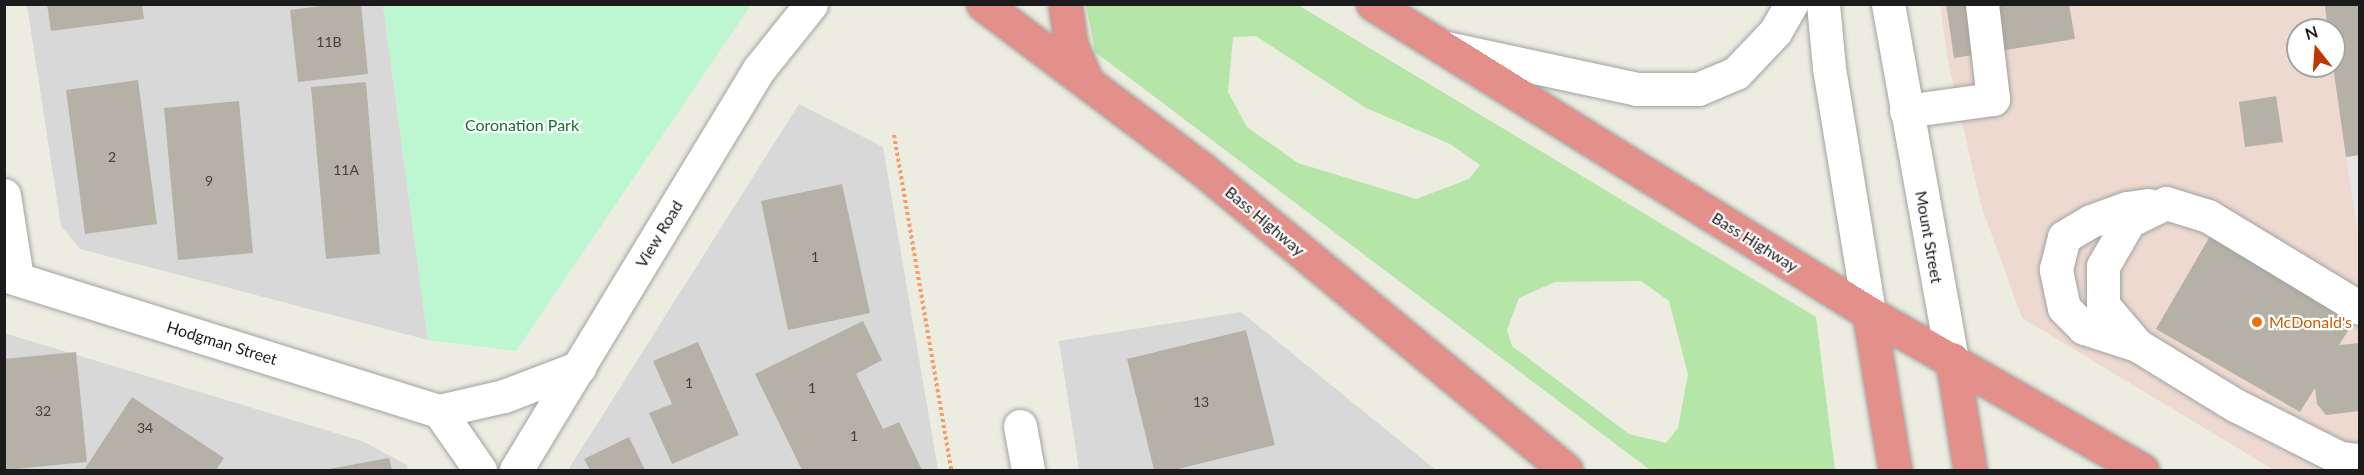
<!DOCTYPE html>
<html>
<head>
<meta charset="utf-8">
<style>
	body { margin:0 }
	#map { position:relative; width:2364px; height:475px; overflow:hidden; background:#ecece1; font-family:Lato,sans-serif }
	div>[style] { position:absolute }
	[style*='--x'] { left:calc(var(--x)*1px); top:calc(var(--y)*1px); width:calc(var(--w)*1px); rotate:calc(var(--a)*1deg) }
	.residential>* { inset:0; background:#d9d8d8 }
	.commercial>* { inset:0; background:#edd9d0 }
	.grass>* { inset:0; background:#b5e6a7 }
	.park>* { inset:0; background:#bdf7d1 }
	.parking>* { inset:0; background:#e7e7e7 }
	.building>* { inset:0; background:#b6b1a6 }
	.path>* { height:4px; margin-top:-2px; transform-origin:0; background:repeating-linear-gradient(90deg,#f59c69 0 3px,transparent 0 6px) }
	.roads { filter:drop-shadow(0 0 2px #a2a2a2) drop-shadow(0 0 2px #a2a2a2) }
	.minor>* { height:33px; margin:-16.5px; padding:0 16.5px; transform-origin:16.5px; border-radius:16.5px; background:#fff }
	.highway>* { height:33px; margin:-16.5px; padding:0 16.5px; transform-origin:16.5px; border-radius:16.5px; background:#e3908a }
	.dots>* { width:16px; height:16px; translate:-50% -50%; box-sizing:border-box; border:3px solid #fff; border-radius:50% }
	span { translate:-50% -50%; white-space:nowrap; text-align:center; line-height:1.15; -webkit-text-stroke:4.5px #fff; paint-order:stroke }
	.number-label { font-size:14px; color:#42403e }
	.number-label span { -webkit-text-stroke-width:0 }
	.park-label { font-size:16px; color:#0e7432 }
	.street-label { font-size:16px; color:#1b1b1b }
	.food-label { font-size:16px; color:#c56008 }
	.left { translate:0 -50%; text-align:left }
	.frame { position:absolute; inset:0; border:6px solid #1b1b1b; pointer-events:none }
	.north { position:absolute; left:2286px; top:18px; width:60px; height:60px; box-sizing:border-box; background:#fff; border:2px solid #a4a4a4; border-radius:50%; rotate:343deg; font-size:16px; font-weight:700; line-height:24px; text-align:center; color:#1b1b1b }
	.north::after { content:''; display:block; margin:auto; width:21px; height:27px; background:#c03706; clip-path:polygon(50% 0,100% 100%,50% 72%,0 100%) }
</style>
</head>
<body>
<div id="map">
	<div class="residential">
		<i style="clip-path:polygon(27px 5px,383px 5px,428px 340px,80px 249px,61px 226px)"></i>
		<i style="clip-path:polygon(799px 104px,883px 147px,938px 470px,568px 470px)"></i>
		<i style="clip-path:polygon(1241px 312px,1436px 470px,1079px 470px,1059px 341px)"></i>
		<i style="clip-path:polygon(4px 333px,362px 441px,407px 465px,408px 470px,5px 470px)"></i>
	</div>
	<div class="commercial">
		<i style="clip-path:polygon(evenodd,1940px 5px,2359px 5px,2359px 470px,2274px 470px,2022px 318px,1981px 205px,1948px 61px,1940px 5px,2298px 30px,2334px 30px,2334px 66px,2298px 66px,2298px 30px)"></i>
	</div>
	<div class="grass">
		<i style="clip-path:polygon(evenodd,1086px 4px,1298px 5px,1816px 317px,1835px 470px,1650px 470px,1095px 52px,1086px 4px,1256px 36px,1366px 108px,1450px 144px,1480px 165px,1469px 179px,1416px 199px,1298px 163px,1247px 127px,1228px 92px,1233px 37px,1256px 36px,1086px 4px,1641px 281px,1669px 301px,1688px 374px,1678px 428px,1666px 443px,1629px 434px,1512px 346px,1507px 330px,1519px 298px,1555px 282px,1641px 281px)"></i>
	</div>
	<div class="park">
		<i style="clip-path:polygon(383px 5px,751px 5px,516px 351px,428px 340px)"></i>
	</div>
	<div class="parking">
		<i style="clip-path:polygon(2359px 155px,2359px 238px,2346px 157px)"></i>
	</div>
	<div class="building">
		<i style="clip-path:polygon(47px 4px,142px 4px,144px 19px,51px 31px)"></i>
		<i style="clip-path:polygon(337px 4px,361px 4px,368px 74px,298px 82px,290px 10px)"></i>
		<i style="clip-path:polygon(1946px 4px,2069px 4px,2075px 39px,1954px 58px)"></i>
		<i style="clip-path:polygon(2360px 4px,2360px 155px,2346px 157px,2333px 66px,2334px 30px,2328px 30px,2325px 6px)"></i>
		<i style="clip-path:polygon(138px 80px,157px 224px,85px 234px,66px 90px)"></i>
		<i style="clip-path:polygon(366px 82px,380px 254px,326px 259px,311px 87px)"></i>
		<i style="clip-path:polygon(2276px 96px,2283px 142px,2245px 147px,2239px 102px)"></i>
		<i style="clip-path:polygon(239px 101px,253px 253px,178px 260px,164px 108px)"></i>
		<i style="clip-path:polygon(842px 184px,870px 313px,788px 330px,761px 201px)"></i>
		<i style="clip-path:polygon(2213px 231px,2358px 315px,2339px 345px,2360px 343px,2360px 411px,2326px 415px,2317px 404px,2315px 388px,2300px 412px,2156px 329px)"></i>
		<i style="clip-path:polygon(863px 321px,882px 360px,856px 374px,883px 429px,899px 422px,922px 470px,802px 470px,755px 374px)"></i>
		<i style="clip-path:polygon(1246px 330px,1275px 445px,1174px 470px,1154px 470px,1127px 359px)"></i>
		<i style="clip-path:polygon(698px 342px,739px 435px,672px 464px,649px 413px,672px 404px,653px 361px)"></i>
		<i style="clip-path:polygon(76px 352px,87px 462px,4px 470px,4px 359px)"></i>
		<i style="clip-path:polygon(132px 397px,224px 458px,216px 470px,84px 470px)"></i>
		<i style="clip-path:polygon(629px 437px,645px 470px,590px 470px,584px 459px)"></i>
		<i style="clip-path:polygon(389px 458px,392px 470px,329px 470px,329px 469px)"></i>
	</div>
	<div class="path">
		<i style="--x:894;--y:135;--w:340;--a:80.3"></i>
	</div>
	<div class="roads">
		<div class="minor">
			<i style="--x:1823;--y:4;--w:64;--a:84.6"></i>
			<i style="--x:1829;--y:68;--w:248;--a:80.7"></i>
			<i style="--x:1888;--y:4;--w:361;--a:79.8"></i>
			<i style="--x:1446;--y:48;--w:195;--a:12.1"></i>
			<i style="--x:1637;--y:89;--w:61;--a:0"></i>
			<i style="--x:1698;--y:89;--w:41;--a:-22.8"></i>
			<i style="--x:1736;--y:73;--w:57;--a:-46.4"></i>
			<i style="--x:1775;--y:32;--w:32;--a:-60"></i>
			<i style="--x:1906;--y:111;--w:88;--a:-7.9"></i>
			<i style="--x:1993;--y:99;--w:96;--a:-96.6"></i>
			<i style="--x:4;--y:195;--w:84;--a:81.1"></i>
			<i style="--x:4;--y:275;--w:456;--a:17.4"></i>
			<i style="--x:439;--y:411;--w:67;--a:-13"></i>
			<i style="--x:504;--y:396;--w:81;--a:-20.9"></i>
			<i style="--x:2360;--y:308;--w:178;--a:-148.8"></i>
			<i style="--x:2208;--y:216;--w:44;--a:-162.8"></i>
			<i style="--x:2166;--y:203;--w:41;--a:154.1"></i>
			<i style="--x:2129;--y:221;--w:52;--a:120"></i>
			<i style="--x:2103;--y:266;--w:39;--a:90"></i>
			<i style="--x:2103;--y:305;--w:52;--a:49.6"></i>
			<i style="--x:2137;--y:345;--w:115;--a:31.5"></i>
			<i style="--x:2235;--y:405;--w:118;--a:26.8"></i>
			<i style="--x:2340;--y:458;--w:20;--a:6"></i>
			<i style="--x:2137;--y:345;--w:56;--a:-162.2"></i>
			<i style="--x:2084;--y:328;--w:28;--a:-135"></i>
			<i style="--x:2064;--y:308;--w:40;--a:-102"></i>
			<i style="--x:2056;--y:269;--w:33;--a:-76"></i>
			<i style="--x:2064;--y:237;--w:31;--a:-31"></i>
			<i style="--x:2091;--y:221;--w:38;--a:-20"></i>
			<i style="--x:2127;--y:208;--w:21;--a:-8"></i>
			<i style="--x:439;--y:411;--w:72;--a:55.2"></i>
			<i style="--x:1020;--y:426;--w:45;--a:79.7"></i>
			<i style="--x:516;--y:470;--w:469;--a:-58.8"></i>
			<i style="--x:759;--y:69;--w:83;--a:-51.3"></i>
		</div>
		<div class="highway">
			<i style="--x:983;--y:4;--w:274;--a:37"></i>
			<i style="--x:1202;--y:169;--w:472;--a:39.6"></i>
			<i style="--x:1065;--y:4;--w:41;--a:81.7"></i>
			<i style="--x:1071;--y:45;--w:40;--a:66.6"></i>
			<i style="--x:1373;--y:4;--w:584;--a:31.92"></i>
			<i style="--x:1869;--y:313;--w:315;--a:29.9"></i>
			<i style="--x:1869;--y:313;--w:159;--a:80.6"></i>
			<i style="--x:1952;--y:359;--w:112;--a:80.8"></i>
		</div>
	</div>
	<div class="dots">
		<i style="left:2257px;top:322px;background:#e8710a"></i>
	</div>
	<div class="number-label">
		<span style="left:329px;top:42px">11B</span>
		<span style="left:112px;top:157px">2</span>
		<span style="left:346px;top:170px">11A</span>
		<span style="left:209px;top:181px">9</span>
		<span style="left:815px;top:257px">1</span>
		<span style="left:689px;top:383px">1</span>
		<span style="left:812px;top:388px">1</span>
		<span style="left:1201px;top:402px">13</span>
		<span style="left:43px;top:411px">32</span>
		<span style="left:145px;top:428px">34</span>
		<span style="left:854px;top:436px">1</span>
	</div>
	<div class="park-label">
		<span style="left:522px;top:125px">Coronation Park</span>
	</div>
	<div class="street-label">
		<span style="left:1265px;top:221px;rotate:40deg">Bass Highway</span>
		<span style="left:659px;top:234px;rotate:-59deg">View Road</span>
		<span style="left:1929px;top:237px;rotate:80deg">Mount Street</span>
		<span style="left:1755px;top:242px;rotate:32deg">Bass Highway</span>
		<span style="left:222px;top:343px;rotate:17deg">Hodgman Street</span>
	</div>
	<div class="food-label">
		<span class="left" style="left:2269px;top:322px">McDonald's</span>
	</div>
	<div class="frame"></div>
	<div class="north">N</div>
</div>
</body>
</html>
